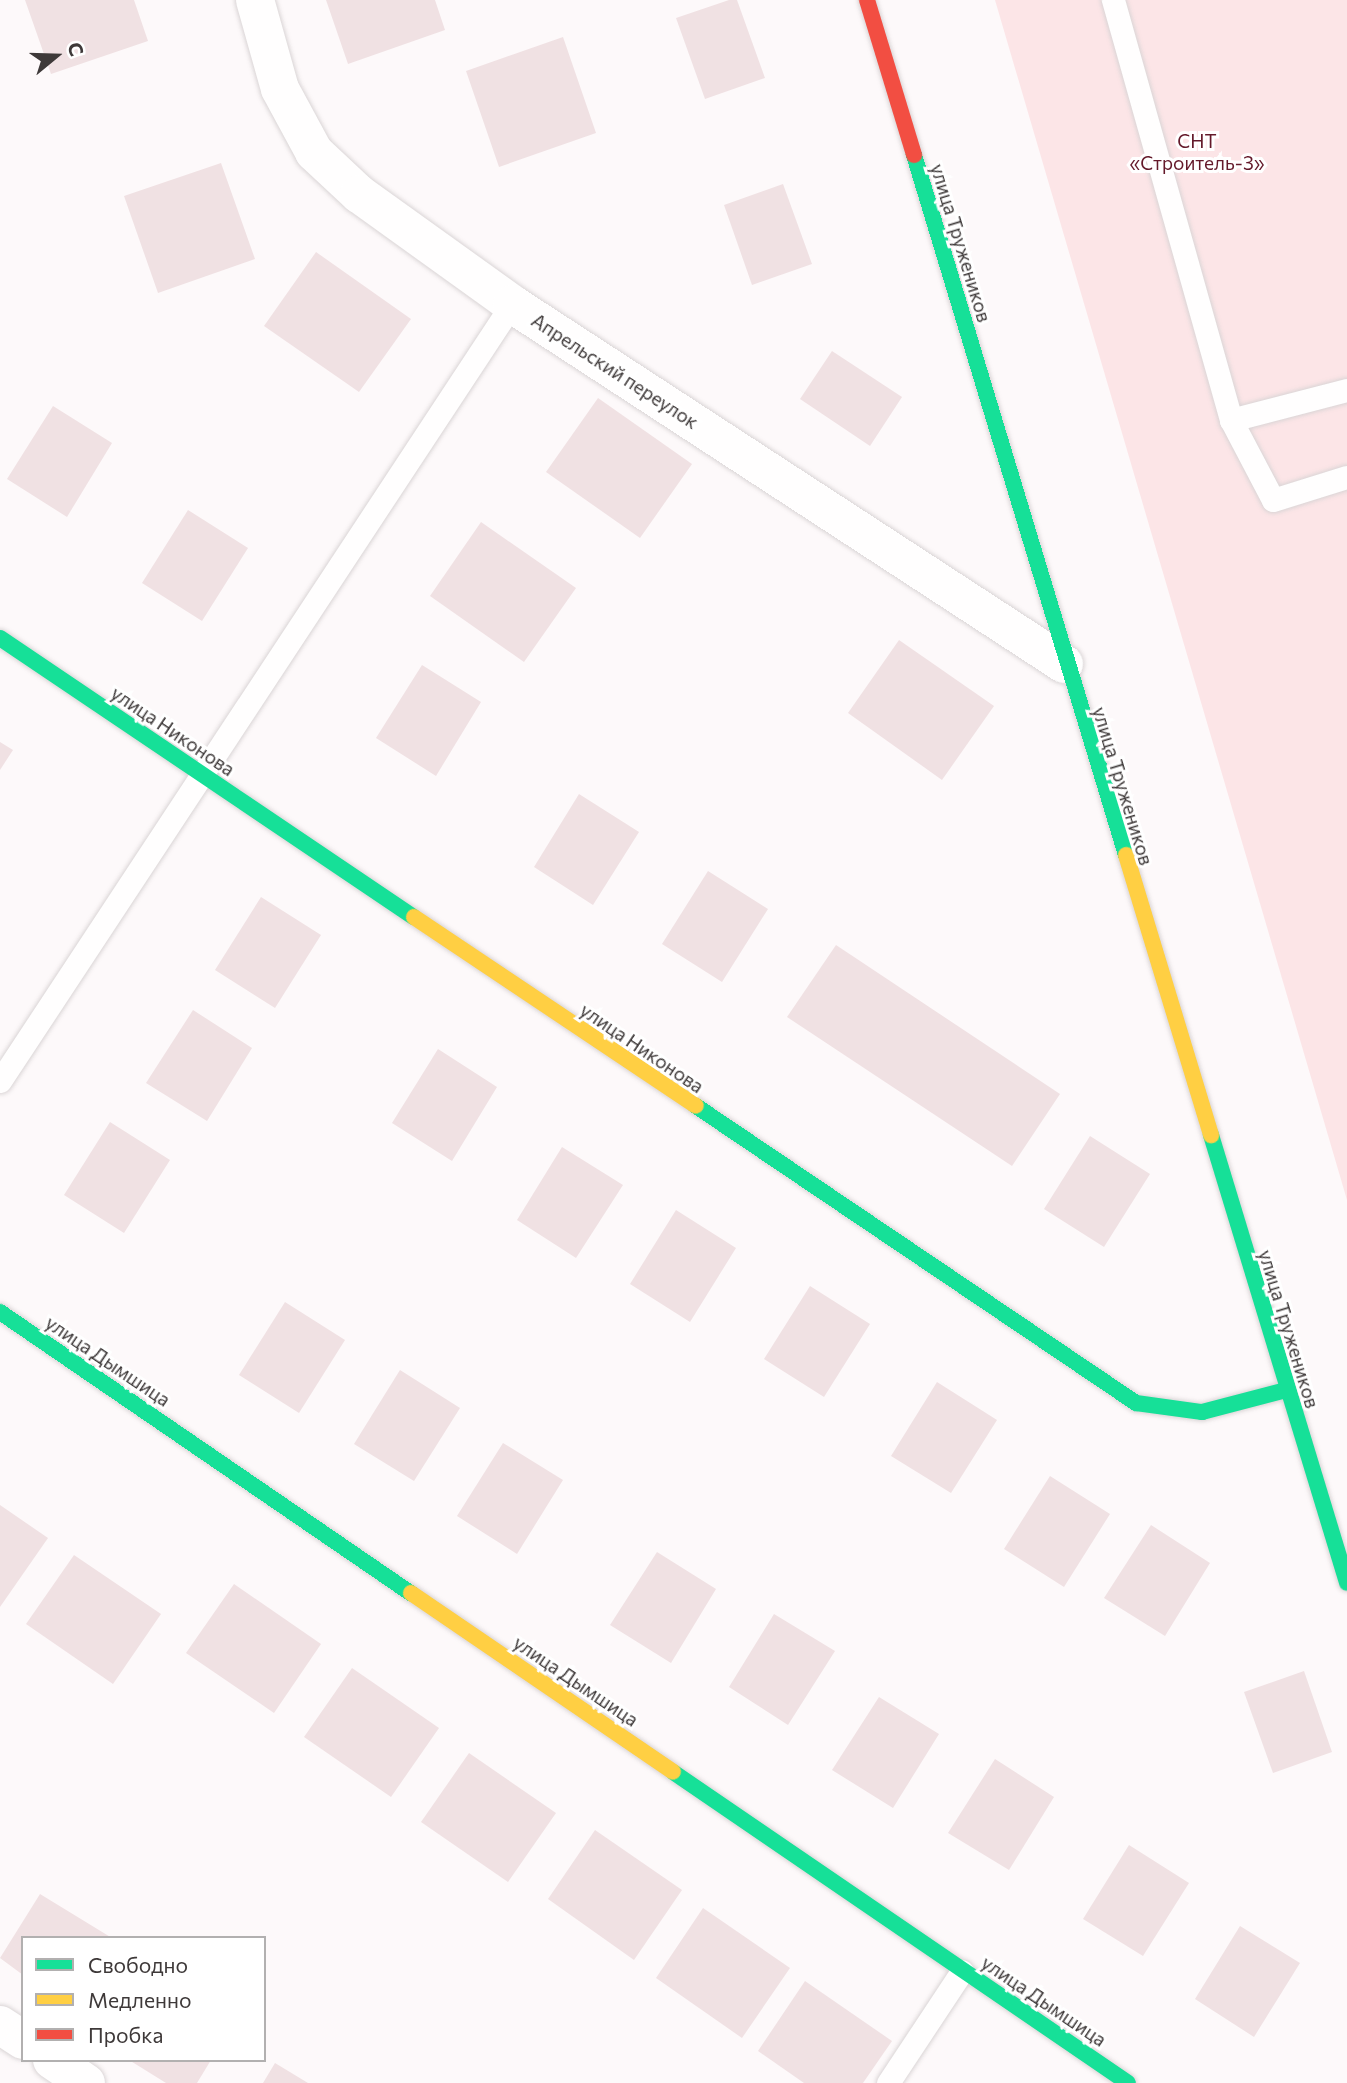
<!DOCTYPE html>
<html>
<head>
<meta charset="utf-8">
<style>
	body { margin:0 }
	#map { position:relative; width:1347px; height:2083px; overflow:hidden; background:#fdf9fa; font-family:Commissioner,sans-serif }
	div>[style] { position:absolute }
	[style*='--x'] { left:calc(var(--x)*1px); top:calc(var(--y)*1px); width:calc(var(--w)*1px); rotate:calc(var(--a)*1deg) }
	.green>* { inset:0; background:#fce5e7 }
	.building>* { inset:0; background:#f0e1e3 }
	.roads { filter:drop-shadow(0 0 2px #dad5d6) drop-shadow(0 0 2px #dad5d6) }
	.lane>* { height:23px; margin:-11.5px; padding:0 11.5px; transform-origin:11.5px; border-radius:11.5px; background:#fffefe }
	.street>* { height:38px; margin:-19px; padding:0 19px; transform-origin:19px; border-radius:19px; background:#fffefe }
	.fast>* { height:16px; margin:-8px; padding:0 8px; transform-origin:8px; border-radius:8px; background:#16e098 }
	.slow>* { height:16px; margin:-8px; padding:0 8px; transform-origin:8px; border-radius:8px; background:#ffcf43 }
	.jam>* { height:16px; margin:-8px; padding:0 8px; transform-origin:8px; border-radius:8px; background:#f24e42 }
	span { translate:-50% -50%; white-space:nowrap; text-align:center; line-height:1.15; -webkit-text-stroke:6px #fff; paint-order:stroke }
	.park-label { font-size:19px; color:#64192a }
	.street-label { font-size:19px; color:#3e3939 }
	.legend { position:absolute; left:21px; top:1936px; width:245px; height:126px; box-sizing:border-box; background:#fff; border:2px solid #b2b0b0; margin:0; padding:9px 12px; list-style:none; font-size:21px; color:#3e3939 }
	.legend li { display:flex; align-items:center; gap:14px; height:35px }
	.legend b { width:35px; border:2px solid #b2b0b0 }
	.north { position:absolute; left:21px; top:21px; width:70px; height:70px; -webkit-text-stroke:5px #fff; paint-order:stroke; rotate:71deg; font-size:19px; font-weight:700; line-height:28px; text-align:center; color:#3e3939 }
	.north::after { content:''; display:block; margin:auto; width:24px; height:32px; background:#3e3939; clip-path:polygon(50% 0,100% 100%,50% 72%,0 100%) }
</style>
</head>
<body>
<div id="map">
	<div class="green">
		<i style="clip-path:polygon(995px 0,1347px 0,1347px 1200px)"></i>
	</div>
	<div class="building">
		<i style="clip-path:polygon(25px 0,134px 0,148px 41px,51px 74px)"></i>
		<i style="clip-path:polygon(326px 0,435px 0,445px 30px,348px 64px)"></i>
		<i style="clip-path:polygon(729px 0,737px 0,765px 78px,705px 99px,676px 18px)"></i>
		<i style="clip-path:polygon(563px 37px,596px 133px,499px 167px,466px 71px)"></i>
		<i style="clip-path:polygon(221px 163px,255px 259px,158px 293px,124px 196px)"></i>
		<i style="clip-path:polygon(783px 184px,812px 264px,752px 285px,724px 205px)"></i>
		<i style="clip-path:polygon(316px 252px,411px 319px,359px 392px,264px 326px)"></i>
		<i style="clip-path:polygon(832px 351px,902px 397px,870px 446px,800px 399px)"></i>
		<i style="clip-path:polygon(598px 398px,692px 464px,640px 538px,546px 472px)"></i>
		<i style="clip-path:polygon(53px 406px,112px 443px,67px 517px,7px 479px)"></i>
		<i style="clip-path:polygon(188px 510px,248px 548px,202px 621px,142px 583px)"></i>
		<i style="clip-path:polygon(481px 522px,576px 588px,524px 662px,430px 596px)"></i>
		<i style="clip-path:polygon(899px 640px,994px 706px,942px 780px,848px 713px)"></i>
		<i style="clip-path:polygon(422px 665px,481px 702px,436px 776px,376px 738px)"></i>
		<i style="clip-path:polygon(0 742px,13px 750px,0 770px)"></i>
		<i style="clip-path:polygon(579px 794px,639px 832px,593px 905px,534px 867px)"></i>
		<i style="clip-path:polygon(708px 871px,768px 909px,722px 982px,662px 944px)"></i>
		<i style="clip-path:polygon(261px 897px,321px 935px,275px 1008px,215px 970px)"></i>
		<i style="clip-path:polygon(836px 945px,1060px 1094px,1012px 1166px,787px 1017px)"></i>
		<i style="clip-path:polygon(193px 1010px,252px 1048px,207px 1121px,146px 1083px)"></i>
		<i style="clip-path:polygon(438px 1049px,497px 1087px,452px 1161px,392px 1123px)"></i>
		<i style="clip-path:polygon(110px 1122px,170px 1160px,124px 1233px,64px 1195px)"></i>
		<i style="clip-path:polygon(1090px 1136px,1150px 1174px,1104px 1247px,1044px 1209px)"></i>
		<i style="clip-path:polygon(562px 1147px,623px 1185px,576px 1258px,517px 1220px)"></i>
		<i style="clip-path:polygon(676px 1210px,736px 1248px,690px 1322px,630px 1284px)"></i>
		<i style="clip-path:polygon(810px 1286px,870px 1324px,824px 1397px,764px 1359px)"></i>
		<i style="clip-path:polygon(285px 1302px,345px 1340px,299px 1413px,239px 1375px)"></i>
		<i style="clip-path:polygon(400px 1370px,460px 1408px,414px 1481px,354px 1444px)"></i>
		<i style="clip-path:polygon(937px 1382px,997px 1420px,951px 1493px,891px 1456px)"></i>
		<i style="clip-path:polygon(503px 1443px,563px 1480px,517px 1554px,457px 1516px)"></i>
		<i style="clip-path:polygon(1050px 1476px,1110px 1514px,1064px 1587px,1004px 1549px)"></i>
		<i style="clip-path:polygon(0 1505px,48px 1538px,0 1607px)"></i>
		<i style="clip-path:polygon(1151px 1525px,1210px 1563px,1165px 1636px,1104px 1598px)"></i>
		<i style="clip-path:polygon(657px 1552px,716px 1589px,671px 1663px,610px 1625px)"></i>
		<i style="clip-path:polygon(74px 1555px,161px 1614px,113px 1684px,26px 1624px)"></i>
		<i style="clip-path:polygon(234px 1584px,321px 1644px,274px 1713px,186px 1653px)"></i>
		<i style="clip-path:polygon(774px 1614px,835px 1651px,788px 1725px,729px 1687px)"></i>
		<i style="clip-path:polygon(352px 1668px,439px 1728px,391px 1797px,304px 1737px)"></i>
		<i style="clip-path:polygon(1304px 1671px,1332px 1752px,1273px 1773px,1244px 1692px)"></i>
		<i style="clip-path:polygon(879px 1697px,939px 1734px,893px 1808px,832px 1770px)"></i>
		<i style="clip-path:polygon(469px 1753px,556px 1813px,508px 1882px,421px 1822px)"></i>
		<i style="clip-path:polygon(995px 1759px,1054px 1797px,1009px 1870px,948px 1833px)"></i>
		<i style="clip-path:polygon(595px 1830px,682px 1890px,634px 1960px,548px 1899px)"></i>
		<i style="clip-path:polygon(1129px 1845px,1189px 1883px,1143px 1956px,1083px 1919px)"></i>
		<i style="clip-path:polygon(40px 1894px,112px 1938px,23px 1938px,23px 1975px,0 1958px)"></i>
		<i style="clip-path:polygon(703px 1908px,790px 1968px,742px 2038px,656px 1978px)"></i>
		<i style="clip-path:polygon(1240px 1926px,1300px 1963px,1254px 2037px,1195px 1999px)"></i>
		<i style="clip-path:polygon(805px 1981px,892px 2041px,863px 2083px,804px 2083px,758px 2051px)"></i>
		<i style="clip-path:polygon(129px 2060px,211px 2060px,197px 2083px,166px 2083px)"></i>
		<i style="clip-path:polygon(275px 2063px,308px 2083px,263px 2083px)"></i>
	</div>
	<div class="roads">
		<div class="lane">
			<i style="--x:1113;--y:0;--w:436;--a:74.3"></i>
			<i style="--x:1231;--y:420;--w:90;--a:62.3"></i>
			<i style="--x:1273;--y:500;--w:77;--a:-17.3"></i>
			<i style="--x:1231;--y:420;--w:120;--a:-14.5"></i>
			<i style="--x:0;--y:1081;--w:931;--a:-56.62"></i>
			<i style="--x:888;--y:2083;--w:134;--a:-56.5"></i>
		</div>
		<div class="street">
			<i style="--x:255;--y:0;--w:92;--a:74.3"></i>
			<i style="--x:280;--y:89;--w:72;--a:61.6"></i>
			<i style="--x:314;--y:152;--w:62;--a:43"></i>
			<i style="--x:359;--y:194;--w:188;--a:35.7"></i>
			<i style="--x:512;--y:304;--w:659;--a:33.11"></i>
			<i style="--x:0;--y:2025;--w:27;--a:33"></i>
			<i style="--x:52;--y:2060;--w:41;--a:34.1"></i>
		</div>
		<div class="fast">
			<i style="--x:914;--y:155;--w:731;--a:73.15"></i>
			<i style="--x:0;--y:638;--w:499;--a:34"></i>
			<i style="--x:696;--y:1106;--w:531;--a:34.02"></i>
			<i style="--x:1136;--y:1403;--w:67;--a:7.8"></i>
			<i style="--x:1202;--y:1412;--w:87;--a:-14.7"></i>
			<i style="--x:1211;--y:1135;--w:468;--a:73.1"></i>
			<i style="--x:0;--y:1312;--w:498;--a:34.4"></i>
			<i style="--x:673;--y:1772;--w:551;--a:34.35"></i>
		</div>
		<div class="slow">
			<i style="--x:1126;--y:855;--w:293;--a:73.1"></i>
			<i style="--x:414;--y:917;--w:339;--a:33.8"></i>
			<i style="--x:411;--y:1593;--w:317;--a:34.3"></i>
		</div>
		<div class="jam">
			<i style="--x:867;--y:0;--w:162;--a:73.1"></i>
		</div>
	</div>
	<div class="park-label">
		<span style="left:1197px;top:152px">СНТ<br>«Строитель-3»</span>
	</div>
	<div class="street-label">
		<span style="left:961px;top:243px;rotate:73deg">улица Тружеников</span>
		<span style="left:615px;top:371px;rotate:33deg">Апрельский переулок</span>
		<span style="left:173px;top:731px;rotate:34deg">улица Никонова</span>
		<span style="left:1123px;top:786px;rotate:73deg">улица Тружеников</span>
		<span style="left:642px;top:1048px;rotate:34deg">улица Никонова</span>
		<span style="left:1289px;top:1329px;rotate:73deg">улица Тружеников</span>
		<span style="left:108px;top:1361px;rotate:34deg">улица Дымшица</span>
		<span style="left:576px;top:1681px;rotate:34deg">улица Дымшица</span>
		<span style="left:1044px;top:2001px;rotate:34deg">улица Дымшица</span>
	</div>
	<ul class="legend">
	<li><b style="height:9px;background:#16e098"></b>Свободно</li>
	<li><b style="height:9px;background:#ffcf43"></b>Медленно</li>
	<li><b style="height:9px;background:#f24e42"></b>Пробка</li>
	</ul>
	<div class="north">С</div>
</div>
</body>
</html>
